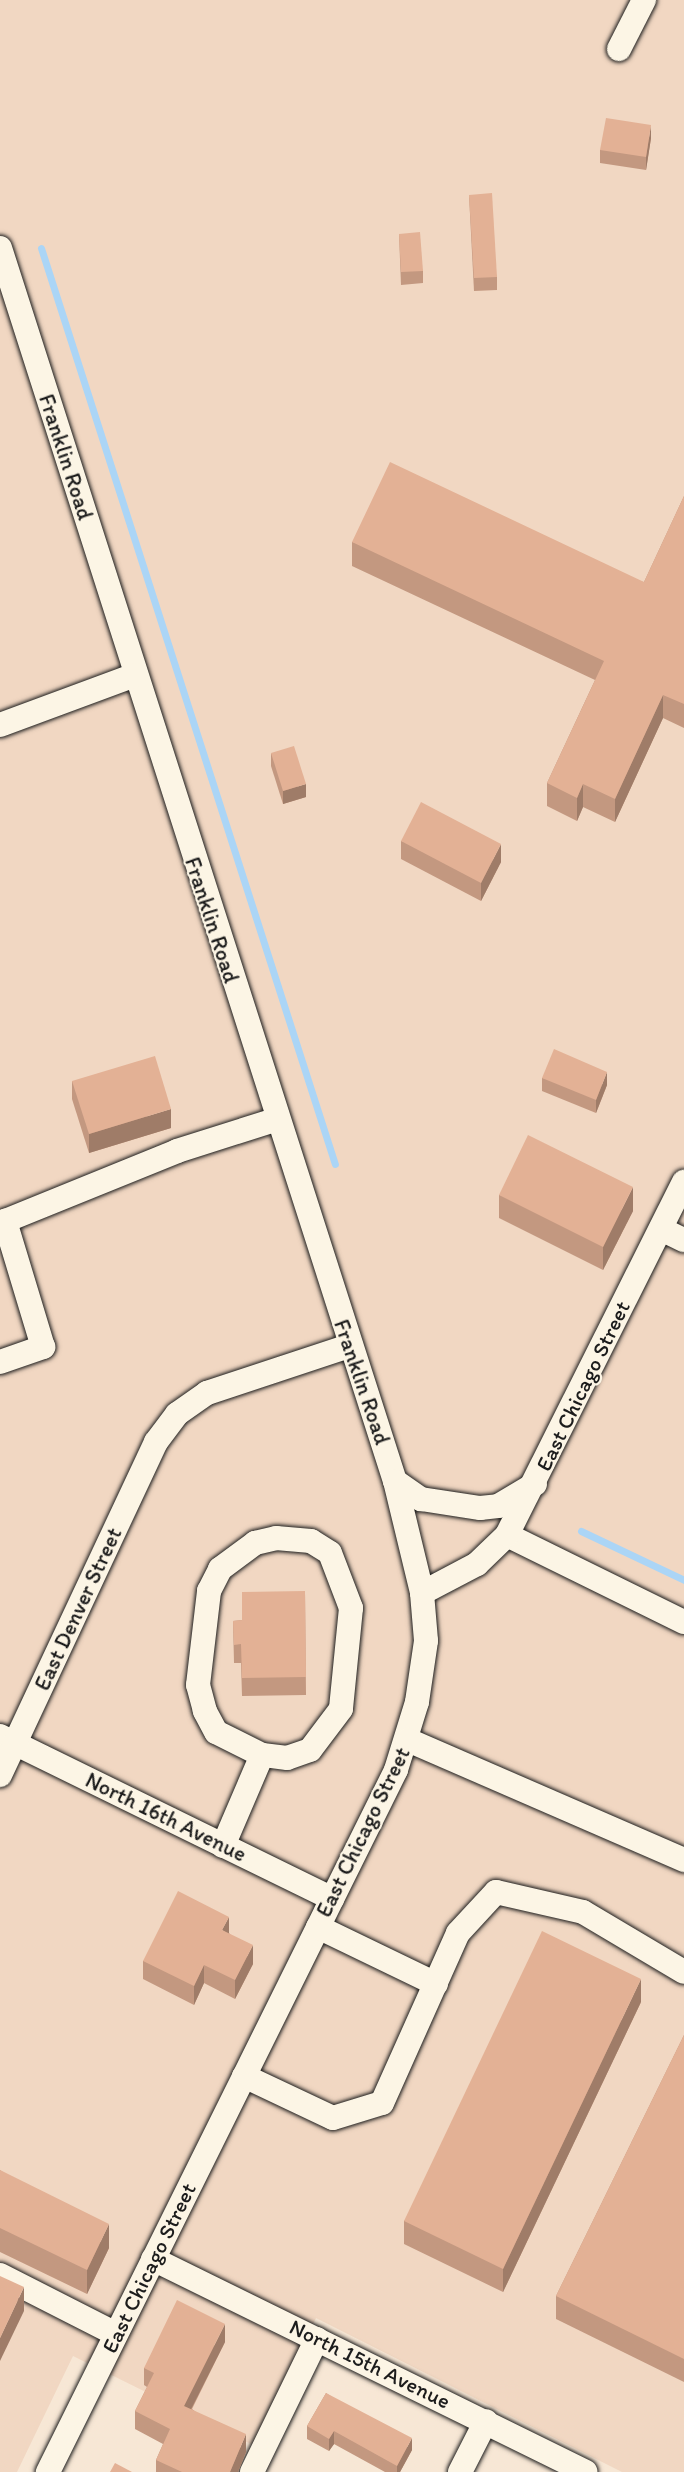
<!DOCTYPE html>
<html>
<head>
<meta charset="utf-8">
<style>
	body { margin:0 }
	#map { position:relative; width:684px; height:2472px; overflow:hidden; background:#f7e7d5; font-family:Itim,sans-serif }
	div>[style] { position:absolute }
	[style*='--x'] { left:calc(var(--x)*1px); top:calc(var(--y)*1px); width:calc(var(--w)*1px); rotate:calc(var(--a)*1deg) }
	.built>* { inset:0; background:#f1d7c2 }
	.stream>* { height:7px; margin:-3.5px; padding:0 3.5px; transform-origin:3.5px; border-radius:3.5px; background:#abd5f6 }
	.roads { filter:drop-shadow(0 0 2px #1c1c1c) drop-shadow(0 0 2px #1c1c1c) }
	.minor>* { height:24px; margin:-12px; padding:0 12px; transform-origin:12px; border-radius:12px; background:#fcf5e5 }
	.wall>* { inset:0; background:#c39880 }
	.shaded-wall>* { inset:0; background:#9f7c68 }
	.building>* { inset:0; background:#e3b195 }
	span { translate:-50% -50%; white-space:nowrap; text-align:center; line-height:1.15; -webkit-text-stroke:4.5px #fcf5e5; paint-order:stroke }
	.street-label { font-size:22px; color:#1c1c1c }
</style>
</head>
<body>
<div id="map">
	<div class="built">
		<i style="clip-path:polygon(0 0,684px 0,684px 2472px,622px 2472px,316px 2318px,255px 2446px,73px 2356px,17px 2472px,0 2472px)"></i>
	</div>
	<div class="stream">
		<i style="--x:41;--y:248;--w:962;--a:72.21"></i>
		<i style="--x:581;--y:1531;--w:114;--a:25.4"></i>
	</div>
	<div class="roads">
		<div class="minor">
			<i style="--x:619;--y:49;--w:55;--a:-63"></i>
			<i style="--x:0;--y:248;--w:1295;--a:72.24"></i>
			<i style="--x:395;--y:1481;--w:115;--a:76.4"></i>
			<i style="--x:422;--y:1593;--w:48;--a:85.2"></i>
			<i style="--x:426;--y:1641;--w:62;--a:98.4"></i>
			<i style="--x:417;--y:1702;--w:71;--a:107.2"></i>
			<i style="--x:396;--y:1770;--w:784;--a:116.37"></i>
			<i style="--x:0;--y:725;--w:144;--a:-20.3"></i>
			<i style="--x:661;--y:1229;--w:25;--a:26"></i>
			<i style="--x:0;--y:1362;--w:46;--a:-19.2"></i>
			<i style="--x:43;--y:1347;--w:132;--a:-106.8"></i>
			<i style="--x:5;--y:1221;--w:186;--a:-22.1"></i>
			<i style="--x:177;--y:1151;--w:103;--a:-17.6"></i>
			<i style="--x:395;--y:1481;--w:32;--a:35"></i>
			<i style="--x:421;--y:1499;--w:60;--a:8.7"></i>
			<i style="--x:480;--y:1508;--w:18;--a:-6"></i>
			<i style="--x:498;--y:1506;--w:43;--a:-30.7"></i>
			<i style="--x:507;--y:1535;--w:197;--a:26.2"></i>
			<i style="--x:422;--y:1593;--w:62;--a:-27.8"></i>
			<i style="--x:477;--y:1564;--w:42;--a:-44"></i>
			<i style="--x:507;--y:1535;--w:395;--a:-63.4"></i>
			<i style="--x:0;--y:1736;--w:370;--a:26.1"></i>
			<i style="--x:408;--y:1740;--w:301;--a:23.5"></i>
			<i style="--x:0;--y:1775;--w:368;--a:-64.9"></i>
			<i style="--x:156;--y:1442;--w:35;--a:-53"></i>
			<i style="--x:177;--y:1414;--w:37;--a:-35"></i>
			<i style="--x:207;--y:1393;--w:150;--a:-18.3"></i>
			<i style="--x:223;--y:1846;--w:99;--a:-66.8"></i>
			<i style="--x:262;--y:1755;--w:51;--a:-153.4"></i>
			<i style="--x:216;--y:1732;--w:24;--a:-118"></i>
			<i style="--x:205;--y:1711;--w:27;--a:-105"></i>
			<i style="--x:198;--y:1685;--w:95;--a:-83.3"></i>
			<i style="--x:209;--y:1591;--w:25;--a:-63"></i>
			<i style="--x:220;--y:1569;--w:44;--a:-36.6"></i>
			<i style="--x:255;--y:1543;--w:22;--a:-13"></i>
			<i style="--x:276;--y:1538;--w:35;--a:5"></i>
			<i style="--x:311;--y:1541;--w:22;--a:32"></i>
			<i style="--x:330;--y:1553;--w:59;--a:69.1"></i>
			<i style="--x:351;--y:1608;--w:101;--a:95.7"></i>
			<i style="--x:341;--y:1709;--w:51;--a:127.1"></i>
			<i style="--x:310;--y:1750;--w:24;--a:161"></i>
			<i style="--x:287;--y:1758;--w:25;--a:-173"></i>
			<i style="--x:318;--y:1927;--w:131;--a:25.8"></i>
			<i style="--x:244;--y:2076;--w:98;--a:25.3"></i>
			<i style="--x:333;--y:2118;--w:51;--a:-17"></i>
			<i style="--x:382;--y:2103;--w:186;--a:-65.9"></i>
			<i style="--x:458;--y:1933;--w:56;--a:-47.2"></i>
			<i style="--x:496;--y:1892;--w:89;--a:12.9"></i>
			<i style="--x:583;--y:1912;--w:117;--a:30.7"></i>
			<i style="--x:153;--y:2259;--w:482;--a:26.2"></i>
			<i style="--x:0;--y:2275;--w:130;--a:27"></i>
			<i style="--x:252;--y:2472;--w:148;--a:-64"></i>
			<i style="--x:460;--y:2472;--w:57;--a:-63"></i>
		</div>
	</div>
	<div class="wall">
		<i style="clip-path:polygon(651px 138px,646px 170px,600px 163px,600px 150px)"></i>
		<i style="clip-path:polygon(469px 195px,497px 277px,497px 290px,474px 291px)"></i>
		<i style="clip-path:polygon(399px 234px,423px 271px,423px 283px,401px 285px)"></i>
		<i style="clip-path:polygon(684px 496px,684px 728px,663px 718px,615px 822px,583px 807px,577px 821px,547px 806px,547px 783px,595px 680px,352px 566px,352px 542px,644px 582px)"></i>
		<i style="clip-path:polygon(271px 753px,306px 797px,283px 804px,271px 766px)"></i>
		<i style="clip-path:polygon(401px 841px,501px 862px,481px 901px,401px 859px)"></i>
		<i style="clip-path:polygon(542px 1078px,607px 1085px,596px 1113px,542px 1091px)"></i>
		<i style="clip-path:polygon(72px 1081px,171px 1128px,89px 1153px,72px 1099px)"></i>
		<i style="clip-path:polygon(499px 1195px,633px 1211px,603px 1270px,499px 1218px)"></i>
		<i style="clip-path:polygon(305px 1591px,306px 1695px,242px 1696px,241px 1663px,234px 1663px,233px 1621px,242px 1620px)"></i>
		<i style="clip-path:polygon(229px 1933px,253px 1964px,235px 1999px,204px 1983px,194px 2005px,143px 1979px,143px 1961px)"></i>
		<i style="clip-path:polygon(641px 2002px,503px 2292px,404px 2244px,404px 2221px)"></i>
		<i style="clip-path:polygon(684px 2035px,684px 2382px,556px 2319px,556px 2296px)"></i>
		<i style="clip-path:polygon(0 2170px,109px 2248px,87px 2294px,0 2252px)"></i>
		<i style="clip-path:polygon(225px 2342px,192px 2409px,246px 2452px,238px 2472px,156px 2472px,156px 2460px,163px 2444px,135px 2429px,135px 2411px,147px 2387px,144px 2385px,144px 2368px)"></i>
		<i style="clip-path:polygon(326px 2393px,412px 2450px,400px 2472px,385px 2472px,334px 2444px,329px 2451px,307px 2439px,307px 2426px)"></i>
	</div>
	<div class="shaded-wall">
		<i style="clip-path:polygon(651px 125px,651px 138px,646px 170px,646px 157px)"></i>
		<i style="clip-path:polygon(663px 695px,663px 718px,615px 822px,615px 799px)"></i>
		<i style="clip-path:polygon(306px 784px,306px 797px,283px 804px,283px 791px)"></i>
		<i style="clip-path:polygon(583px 784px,583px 807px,577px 821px,577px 798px)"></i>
		<i style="clip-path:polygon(501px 844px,501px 862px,481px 901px,481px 883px)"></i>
		<i style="clip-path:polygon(607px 1072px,607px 1085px,596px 1113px,596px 1100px)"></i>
		<i style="clip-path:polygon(171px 1109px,171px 1128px,89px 1153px,89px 1134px)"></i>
		<i style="clip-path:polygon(633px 1187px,633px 1211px,603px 1270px,603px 1247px)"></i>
		<i style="clip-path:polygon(229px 1917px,229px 1935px,222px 1930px)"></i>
		<i style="clip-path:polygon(253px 1945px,253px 1964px,235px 1999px,235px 1980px)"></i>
		<i style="clip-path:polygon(204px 1965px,204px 1983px,194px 2005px,194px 1986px)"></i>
		<i style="clip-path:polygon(641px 1979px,641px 2002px,503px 2292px,503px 2269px)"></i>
		<i style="clip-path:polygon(109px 2224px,109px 2248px,87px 2294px,87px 2270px)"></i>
		<i style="clip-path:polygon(24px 2287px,24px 2311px,0 2361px,0 2338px)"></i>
		<i style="clip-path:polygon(225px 2324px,225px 2342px,184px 2423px,184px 2406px)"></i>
		<i style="clip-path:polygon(334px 2431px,334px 2444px,329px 2451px,329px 2439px)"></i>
		<i style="clip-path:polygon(246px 2434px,246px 2452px,238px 2472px,230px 2472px)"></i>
		<i style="clip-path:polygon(412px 2438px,412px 2450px,400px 2472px,397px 2472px,397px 2466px)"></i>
	</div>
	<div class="building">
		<i style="clip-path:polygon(606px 118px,651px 125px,646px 157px,600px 150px)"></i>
		<i style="clip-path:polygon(492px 193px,497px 277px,474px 278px,469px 195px)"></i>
		<i style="clip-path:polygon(420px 232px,423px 271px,401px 272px,399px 234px)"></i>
		<i style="clip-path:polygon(390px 462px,644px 582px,684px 496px,684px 704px,663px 695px,615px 799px,583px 784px,577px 798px,547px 783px,604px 661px,352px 542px)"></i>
		<i style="clip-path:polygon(294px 746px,306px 784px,283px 791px,271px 753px)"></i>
		<i style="clip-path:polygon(421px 802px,501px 844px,481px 883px,401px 841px)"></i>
		<i style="clip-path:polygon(554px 1049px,607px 1072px,596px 1100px,542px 1078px)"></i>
		<i style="clip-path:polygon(155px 1056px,171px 1109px,89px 1134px,72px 1081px)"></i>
		<i style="clip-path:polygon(528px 1135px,633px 1187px,603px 1247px,499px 1195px)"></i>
		<i style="clip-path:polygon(305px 1591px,306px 1677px,242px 1678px,241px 1644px,234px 1645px,233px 1621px,242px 1620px,242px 1592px)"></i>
		<i style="clip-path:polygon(178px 1891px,229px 1917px,222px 1930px,253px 1945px,235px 1980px,204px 1965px,194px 1986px,143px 1961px)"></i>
		<i style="clip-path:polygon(542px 1931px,641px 1979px,503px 2269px,404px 2221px)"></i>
		<i style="clip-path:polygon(684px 2035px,684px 2359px,556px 2296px)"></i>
		<i style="clip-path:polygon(0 2170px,109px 2224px,87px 2270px,0 2228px)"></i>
		<i style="clip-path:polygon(0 2276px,24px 2287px,0 2338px)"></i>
		<i style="clip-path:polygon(177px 2300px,225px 2324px,184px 2406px,246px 2434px,230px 2472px,182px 2472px,156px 2460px,170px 2429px,135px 2411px,154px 2373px,144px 2368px)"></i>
		<i style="clip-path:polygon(326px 2393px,412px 2438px,397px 2466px,334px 2431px,329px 2439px,307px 2426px)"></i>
		<i style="clip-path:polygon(115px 2463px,132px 2472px,110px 2472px)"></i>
	</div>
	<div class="street-label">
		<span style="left:66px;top:457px;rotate:72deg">Franklin Road</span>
		<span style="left:212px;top:920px;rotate:72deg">Franklin Road</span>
		<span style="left:362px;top:1382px;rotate:71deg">Franklin Road</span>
		<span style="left:583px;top:1386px;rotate:-64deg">East Chicago Street</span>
		<span style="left:78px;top:1609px;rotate:-65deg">East Denver Street</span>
		<span style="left:166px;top:1817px;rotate:26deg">North 16th Avenue</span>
		<span style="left:363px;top:1832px;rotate:-64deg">East Chicago Street</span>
		<span style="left:149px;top:2268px;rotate:-64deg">East Chicago Street</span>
		<span style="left:370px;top:2364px;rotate:26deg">North 15th Avenue</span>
	</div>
</div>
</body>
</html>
